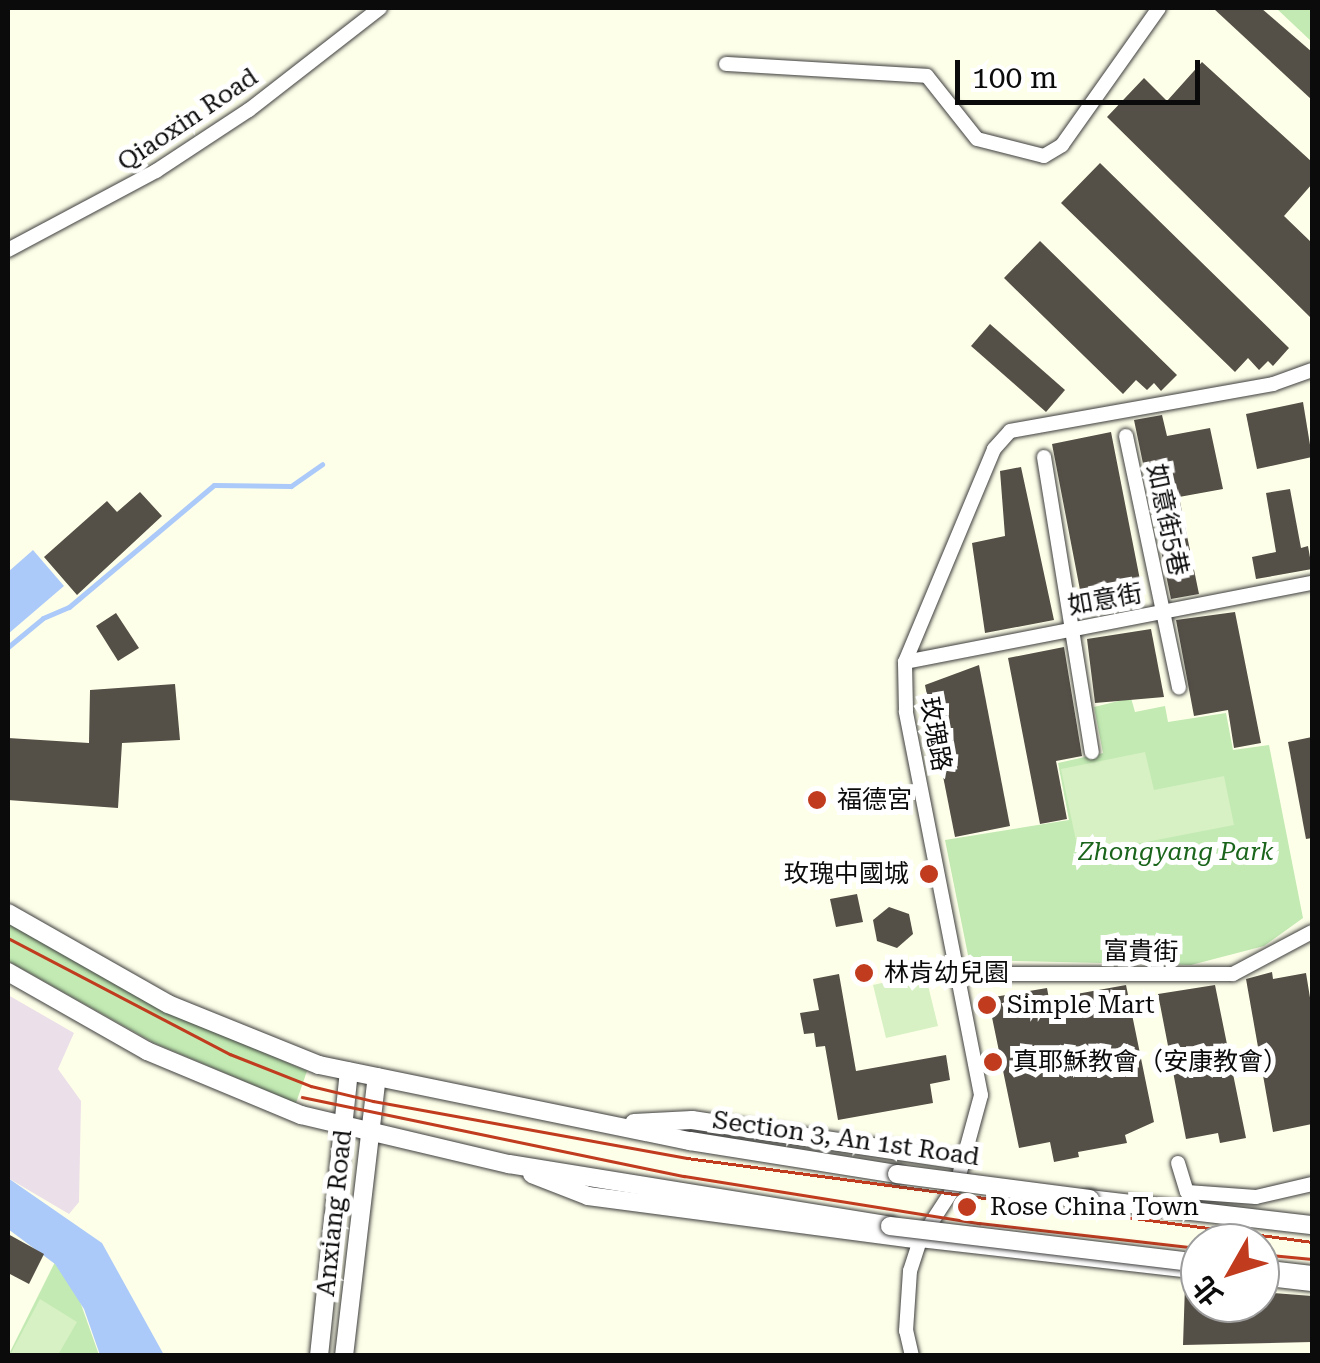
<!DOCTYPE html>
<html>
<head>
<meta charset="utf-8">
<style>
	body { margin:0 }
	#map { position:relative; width:1320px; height:1363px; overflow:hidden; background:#feffe9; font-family:"Roboto Serif","Noto Sans TC",serif }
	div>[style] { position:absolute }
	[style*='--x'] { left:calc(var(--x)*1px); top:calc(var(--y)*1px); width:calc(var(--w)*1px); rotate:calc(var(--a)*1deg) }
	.industrial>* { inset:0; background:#ebdfe9 }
	.green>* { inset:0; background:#c2eab2 }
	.pitch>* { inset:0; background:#d7f1c4 }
	.water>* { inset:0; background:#accaf9 }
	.stream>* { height:5px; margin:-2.5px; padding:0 2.5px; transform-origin:2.5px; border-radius:2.5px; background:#accaf9 }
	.building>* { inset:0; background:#544f47 }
	.roads { filter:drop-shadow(0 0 2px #3e3e3e) drop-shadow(0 0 2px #3e3e3e) }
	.minor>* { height:14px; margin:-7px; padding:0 7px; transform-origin:7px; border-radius:7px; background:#fff }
	.tertiary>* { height:18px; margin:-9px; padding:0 9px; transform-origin:9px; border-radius:9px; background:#fff }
	.tram>* { height:2.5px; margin:-1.25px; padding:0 1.25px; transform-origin:1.25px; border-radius:1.25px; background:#c13b1e }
	.bridges { filter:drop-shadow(0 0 2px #3e3e3e) drop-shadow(0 0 2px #3e3e3e) }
	.tertiary-bridge>* { height:18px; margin:-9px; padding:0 9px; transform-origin:9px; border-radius:9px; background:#fff }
	.dots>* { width:28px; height:28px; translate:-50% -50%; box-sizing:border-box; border:5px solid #fff; border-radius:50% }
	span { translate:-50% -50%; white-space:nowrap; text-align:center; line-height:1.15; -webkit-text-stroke:10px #fff; paint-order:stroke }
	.street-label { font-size:25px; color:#0b0b0b }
	.poi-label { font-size:25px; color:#0b0b0b }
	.left { translate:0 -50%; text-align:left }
	.right { translate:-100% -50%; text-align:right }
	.park-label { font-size:25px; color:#1a651b; font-style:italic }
	.frame { position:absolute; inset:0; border:10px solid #0b0b0b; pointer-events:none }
	.north { position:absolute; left:1180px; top:1223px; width:100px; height:100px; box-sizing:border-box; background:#fff; border:2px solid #9d9d9d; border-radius:50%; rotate:231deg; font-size:28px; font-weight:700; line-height:40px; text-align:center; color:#0b0b0b }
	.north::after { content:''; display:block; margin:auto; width:35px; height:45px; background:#c13b1e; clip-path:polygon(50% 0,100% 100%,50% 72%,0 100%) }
	.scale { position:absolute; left:955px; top:60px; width:245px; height:45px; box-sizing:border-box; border:5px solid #0b0b0b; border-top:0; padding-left:12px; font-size:30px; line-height:35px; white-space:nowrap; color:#0b0b0b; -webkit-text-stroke:8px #fff; paint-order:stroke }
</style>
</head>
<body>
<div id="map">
	<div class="industrial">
		<i style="clip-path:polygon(8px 995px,74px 1033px,58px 1069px,81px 1101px,79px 1202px,69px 1214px,8px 1178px)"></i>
	</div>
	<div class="green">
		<i style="clip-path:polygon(1276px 8px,1312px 8px,1312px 42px)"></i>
		<i style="clip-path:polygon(1131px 698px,1135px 712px,1165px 706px,1168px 722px,1226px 713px,1233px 750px,1269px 745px,1303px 918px,1264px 946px,1191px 965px,969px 960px,945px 840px,1069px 820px,1058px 763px,1103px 753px,1094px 707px)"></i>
		<i style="clip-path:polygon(8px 922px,165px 1011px,307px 1071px,296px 1103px,154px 1043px,8px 961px)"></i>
		<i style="clip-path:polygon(57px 1258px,65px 1259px,99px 1355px,8px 1356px)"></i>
	</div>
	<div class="pitch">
		<i style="clip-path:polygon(1145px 752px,1154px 790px,1224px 776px,1234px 825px,1079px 855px,1061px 769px)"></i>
		<i style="clip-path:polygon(925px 973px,938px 1026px,886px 1038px,873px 985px)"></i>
		<i style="clip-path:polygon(40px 1299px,77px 1322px,58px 1355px,10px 1355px)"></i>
	</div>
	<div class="water">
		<i style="clip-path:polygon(33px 550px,64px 586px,8px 634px,8px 572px)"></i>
		<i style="clip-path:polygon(8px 1178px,102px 1243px,164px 1355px,100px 1355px,84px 1309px,55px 1264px,8px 1229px)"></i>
	</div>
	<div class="stream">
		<i style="--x:8;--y:647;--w:45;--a:-39.6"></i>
		<i style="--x:43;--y:618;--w:28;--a:-23"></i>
		<i style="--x:69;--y:607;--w:189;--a:-40.1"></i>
		<i style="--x:214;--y:485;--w:77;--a:0.7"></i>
		<i style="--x:291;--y:486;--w:38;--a:-35"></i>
	</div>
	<div class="building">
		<i style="clip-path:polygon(1213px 8px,1261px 8px,1312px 52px,1312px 100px)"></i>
		<i style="clip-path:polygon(1202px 62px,1312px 162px,1312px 184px,1284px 216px,1312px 243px,1312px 319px,1107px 117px,1144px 78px,1167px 101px)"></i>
		<i style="clip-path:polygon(1100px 163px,1289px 348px,1273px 366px,1268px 361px,1259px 370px,1248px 358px,1235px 372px,1061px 203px)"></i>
		<i style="clip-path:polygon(1040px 241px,1177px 375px,1161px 391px,1154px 383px,1147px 390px,1136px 380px,1123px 394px,1004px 278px)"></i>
		<i style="clip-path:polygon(990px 324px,1065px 390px,1046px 412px,971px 346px)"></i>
		<i style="clip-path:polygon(1303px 402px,1312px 457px,1257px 469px,1246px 414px)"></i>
		<i style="clip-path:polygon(1162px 415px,1167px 436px,1210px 428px,1223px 489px,1179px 497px,1199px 594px,1171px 599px,1134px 420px)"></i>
		<i style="clip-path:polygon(1111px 432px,1140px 580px,1108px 585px,1113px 611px,1085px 616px,1052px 444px)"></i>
		<i style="clip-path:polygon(1021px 467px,1054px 620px,985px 633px,972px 543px,1005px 536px,1000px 471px)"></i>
		<i style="clip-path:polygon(1290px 489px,1301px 548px,1308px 546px,1312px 569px,1256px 579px,1252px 557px,1276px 552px,1266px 493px)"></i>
		<i style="clip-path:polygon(140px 492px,162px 516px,77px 595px,44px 557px,107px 501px,117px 512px)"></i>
		<i style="clip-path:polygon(1235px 612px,1261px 743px,1234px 748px,1228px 710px,1194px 716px,1176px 620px)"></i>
		<i style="clip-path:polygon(116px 613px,139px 648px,118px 661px,96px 626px)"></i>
		<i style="clip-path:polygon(1151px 629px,1164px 697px,1095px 703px,1087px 639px)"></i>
		<i style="clip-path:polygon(1064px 647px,1082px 756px,1056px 761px,1067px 819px,1040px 824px,1008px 658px)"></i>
		<i style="clip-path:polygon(979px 665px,1010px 826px,955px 837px,925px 685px)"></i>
		<i style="clip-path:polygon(175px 684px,180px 740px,122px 743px,118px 808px,8px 800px,8px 738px,89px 743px,90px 690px)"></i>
		<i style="clip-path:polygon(1312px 737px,1312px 838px,1306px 839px,1288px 742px)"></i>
		<i style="clip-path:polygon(857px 894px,863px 922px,836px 927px,830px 899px)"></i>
		<i style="clip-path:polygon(889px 907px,909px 914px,913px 934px,897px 948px,877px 941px,873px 920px)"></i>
		<i style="clip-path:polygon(1272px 972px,1273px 979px,1306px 973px,1312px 1010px,1312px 1124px,1273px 1132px,1246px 979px)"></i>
		<i style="clip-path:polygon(839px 974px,856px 1071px,946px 1055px,950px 1080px,930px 1084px,933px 1103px,838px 1120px,825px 1046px,816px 1047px,814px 1033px,804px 1034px,800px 1013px,819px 1010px,813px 979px)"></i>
		<i style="clip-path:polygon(1126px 985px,1154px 1122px,1125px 1135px,1127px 1143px,1078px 1152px,1079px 1157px,1054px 1162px,1050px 1142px,1019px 1148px,988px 998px,1047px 988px,1049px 999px)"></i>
		<i style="clip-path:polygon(1215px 985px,1246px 1138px,1220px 1143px,1218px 1133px,1186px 1139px,1158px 994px)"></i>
		<i style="clip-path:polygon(8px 1234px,44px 1254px,29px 1284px,8px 1273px)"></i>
		<i style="clip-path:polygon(1185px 1285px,1200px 1286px,1200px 1303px,1260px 1303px,1260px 1292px,1312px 1296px,1312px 1342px,1183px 1345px)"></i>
	</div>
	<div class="roads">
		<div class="minor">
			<i style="--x:726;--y:64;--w:201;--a:3.4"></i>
			<i style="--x:927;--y:76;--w:80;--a:51.6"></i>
			<i style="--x:977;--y:139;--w:69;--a:14.2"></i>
			<i style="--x:1044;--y:156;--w:21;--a:-31"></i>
			<i style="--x:1062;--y:145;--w:168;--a:-54.7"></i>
			<i style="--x:8;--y:250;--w:168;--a:-28.1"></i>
			<i style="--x:156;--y:171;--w:111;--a:-33.3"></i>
			<i style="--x:249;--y:110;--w:166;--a:-37.9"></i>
			<i style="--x:1126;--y:436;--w:257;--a:78.1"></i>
			<i style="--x:1044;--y:457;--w:299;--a:80.8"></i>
			<i style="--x:905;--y:662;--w:415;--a:-11"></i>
			<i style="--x:957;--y:974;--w:276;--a:0"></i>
			<i style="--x:1233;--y:974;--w:89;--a:-28"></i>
			<i style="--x:1178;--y:1163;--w:30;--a:73"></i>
			<i style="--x:1187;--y:1192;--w:69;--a:4.1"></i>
			<i style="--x:1256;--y:1197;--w:57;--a:-13.1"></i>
			<i style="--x:920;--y:1240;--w:264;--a:6.5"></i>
			<i style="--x:1260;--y:1278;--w:52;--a:6.6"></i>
			<i style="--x:912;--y:1356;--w:26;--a:-103"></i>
			<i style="--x:906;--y:1331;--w:60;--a:-86.2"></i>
			<i style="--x:910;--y:1271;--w:33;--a:-72"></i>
			<i style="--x:920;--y:1240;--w:68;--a:-57"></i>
			<i style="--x:957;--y:1183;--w:91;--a:-74.7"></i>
			<i style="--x:981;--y:1095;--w:391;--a:-101.1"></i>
			<i style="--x:906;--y:711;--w:49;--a:-91.2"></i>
			<i style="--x:905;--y:662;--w:231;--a:-67.3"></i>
			<i style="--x:994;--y:449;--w:24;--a:-48"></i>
			<i style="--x:1010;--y:431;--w:267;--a:-10.1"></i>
			<i style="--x:1273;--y:384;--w:41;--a:-19.7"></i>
		</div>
		<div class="tertiary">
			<i style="--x:8;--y:913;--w:184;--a:29.6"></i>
			<i style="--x:168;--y:1004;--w:163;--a:22"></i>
			<i style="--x:319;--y:1065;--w:379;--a:11.6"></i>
			<i style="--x:690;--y:1141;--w:210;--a:9.1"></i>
			<i style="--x:8;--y:972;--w:160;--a:29.6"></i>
			<i style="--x:147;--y:1051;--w:167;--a:22.6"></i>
			<i style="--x:301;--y:1115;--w:214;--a:13.3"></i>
			<i style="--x:509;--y:1164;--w:386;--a:9.2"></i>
			<i style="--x:634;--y:1123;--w:58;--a:-3"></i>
			<i style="--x:692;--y:1120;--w:276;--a:8.5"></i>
			<i style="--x:532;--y:1174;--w:60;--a:21.4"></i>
			<i style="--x:588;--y:1196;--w:335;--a:7.5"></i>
			<i style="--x:1089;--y:1199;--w:225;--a:6.7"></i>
			<i style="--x:1260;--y:1269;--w:52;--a:6.6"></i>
			<i style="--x:319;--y:1356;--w:286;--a:-84"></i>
			<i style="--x:344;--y:1356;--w:281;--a:-83.3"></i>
		</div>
	</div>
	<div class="tram">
		<i style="--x:8;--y:938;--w:250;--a:27.6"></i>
		<i style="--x:230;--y:1054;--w:87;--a:21.6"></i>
		<i style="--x:311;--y:1086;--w:64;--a:13.6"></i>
		<i style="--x:373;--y:1101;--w:319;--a:10.3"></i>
		<i style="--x:687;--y:1158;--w:631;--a:7.65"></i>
		<i style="--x:302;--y:1097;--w:390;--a:11.7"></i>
		<i style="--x:684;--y:1176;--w:299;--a:9.1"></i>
		<i style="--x:979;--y:1223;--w:222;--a:6.5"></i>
		<i style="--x:1260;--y:1254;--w:52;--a:5.5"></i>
	</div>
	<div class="bridges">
		<div class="tertiary-bridge">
			<i style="--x:897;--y:1174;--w:194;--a:7.4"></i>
			<i style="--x:890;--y:1226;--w:312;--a:6.8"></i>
		</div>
	</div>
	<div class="dots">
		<i style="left:817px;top:800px;background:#c13b1e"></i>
		<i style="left:929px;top:874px;background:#c13b1e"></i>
		<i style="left:864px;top:973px;background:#c13b1e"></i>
		<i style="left:987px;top:1005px;background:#c13b1e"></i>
		<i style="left:993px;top:1062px;background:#c13b1e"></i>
		<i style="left:967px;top:1207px;background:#c13b1e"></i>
	</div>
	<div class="street-label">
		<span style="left:188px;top:120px;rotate:-34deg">Qiaoxin Road</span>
		<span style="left:1167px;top:520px;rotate:78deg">如意街5巷</span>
		<span style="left:1105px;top:600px;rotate:-10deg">如意街</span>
		<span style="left:935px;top:734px;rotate:80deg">玫瑰路</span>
		<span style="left:1141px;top:952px;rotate:1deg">富貴街</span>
		<span style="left:846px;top:1139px;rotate:8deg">Section 3, An 1st Road</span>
		<span style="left:335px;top:1213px;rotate:-84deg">Anxiang Road</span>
	</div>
	<div class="poi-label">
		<span class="left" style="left:837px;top:800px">福德宮</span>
		<span class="right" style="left:909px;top:874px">玫瑰中國城</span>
		<span class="left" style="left:884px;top:973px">林肯幼兒園</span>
		<span class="left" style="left:1007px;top:1005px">Simple Mart</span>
		<span class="left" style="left:1013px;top:1062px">真耶穌教會（安康教會）</span>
		<span class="left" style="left:990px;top:1207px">Rose China Town</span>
	</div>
	<div class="park-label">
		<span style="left:1176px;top:852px">Zhongyang Park</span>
	</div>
	<div class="frame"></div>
	<div class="north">北</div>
	<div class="scale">100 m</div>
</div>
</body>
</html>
